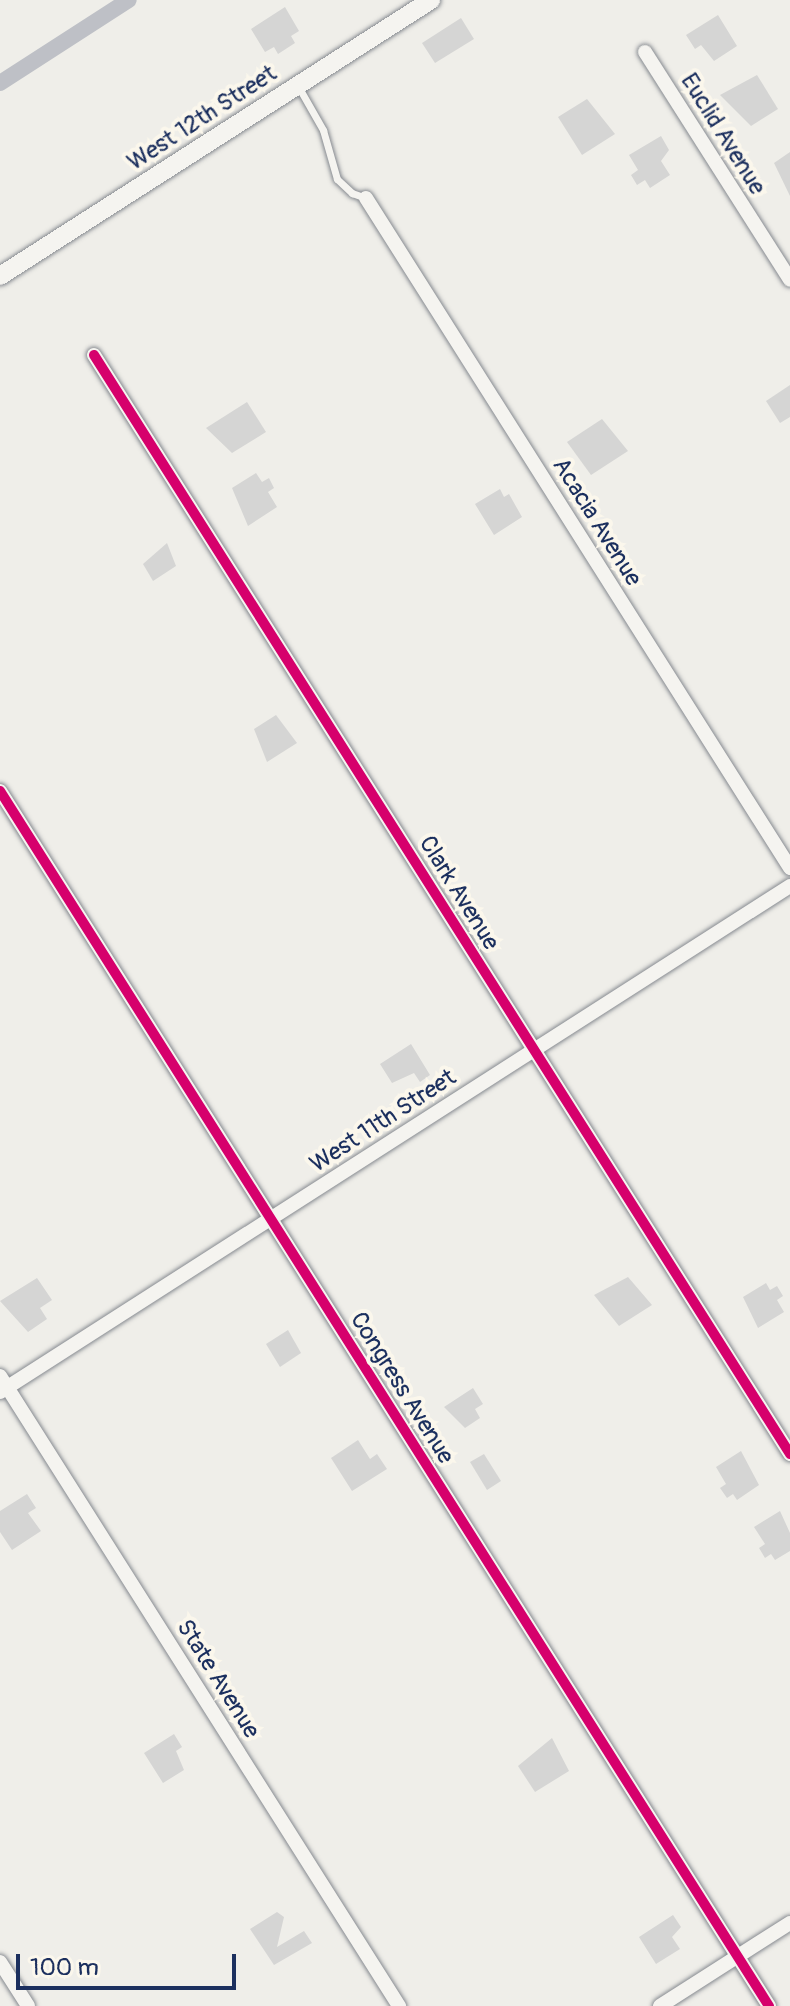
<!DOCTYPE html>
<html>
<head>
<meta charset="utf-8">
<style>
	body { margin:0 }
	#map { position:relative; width:790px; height:2006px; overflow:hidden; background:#efeee9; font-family:Pangolin,sans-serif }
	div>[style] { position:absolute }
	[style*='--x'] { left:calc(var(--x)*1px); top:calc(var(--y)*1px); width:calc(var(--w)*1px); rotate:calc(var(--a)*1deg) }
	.canal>* { height:16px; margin:-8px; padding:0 8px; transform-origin:8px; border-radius:8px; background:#bec0c6 }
	.building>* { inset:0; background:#d5d5d4 }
	.roads { filter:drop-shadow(0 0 2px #868a90) drop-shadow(0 0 2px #868a90) }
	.lane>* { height:7px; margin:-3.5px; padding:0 3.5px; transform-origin:3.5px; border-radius:3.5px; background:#f5f4f0 }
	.street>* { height:14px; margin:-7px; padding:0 7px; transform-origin:7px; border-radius:7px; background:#f5f4f0 }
	.secondary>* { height:18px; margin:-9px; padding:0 9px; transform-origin:9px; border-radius:9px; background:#f5f4f0 }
	.cycleway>* { height:10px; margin:-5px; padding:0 5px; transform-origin:5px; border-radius:5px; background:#d6006c }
	span { translate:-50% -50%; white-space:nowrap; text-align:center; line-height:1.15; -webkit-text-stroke:8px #fbf7ec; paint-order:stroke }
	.street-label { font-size:24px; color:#1b2f5e }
	.scale { position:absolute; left:16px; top:1954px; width:220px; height:36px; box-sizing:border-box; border:4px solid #1b2f5e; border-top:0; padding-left:10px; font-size:24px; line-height:28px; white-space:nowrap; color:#1b2f5e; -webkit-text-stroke:6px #fbf7ec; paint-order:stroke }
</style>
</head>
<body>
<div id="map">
	<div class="canal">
		<i style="--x:0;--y:83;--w:153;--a:-32.8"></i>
	</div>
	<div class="building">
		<i style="clip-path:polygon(285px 7px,299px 31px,291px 36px,295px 43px,278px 54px,274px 47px,265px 52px,251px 29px)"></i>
		<i style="clip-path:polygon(718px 15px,737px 46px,714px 61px,701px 45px,695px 49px,686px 35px)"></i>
		<i style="clip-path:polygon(461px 18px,474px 39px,435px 63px,422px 43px)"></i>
		<i style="clip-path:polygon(757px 75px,778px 109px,751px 126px,720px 95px)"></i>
		<i style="clip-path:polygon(587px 99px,615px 134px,582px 155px,558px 117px)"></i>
		<i style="clip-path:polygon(661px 136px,669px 150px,661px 161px,670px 175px,650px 188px,645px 180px,637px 185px,631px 175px,638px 170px,629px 155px)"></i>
		<i style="clip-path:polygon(790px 152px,790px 196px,774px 163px)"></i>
		<i style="clip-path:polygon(790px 385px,790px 417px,780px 423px,766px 401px)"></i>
		<i style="clip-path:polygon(247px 402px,266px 432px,232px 453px,206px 428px)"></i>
		<i style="clip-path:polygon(602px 419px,628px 451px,591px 475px,567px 442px)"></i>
		<i style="clip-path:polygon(256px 473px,262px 482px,269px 478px,274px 488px,268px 492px,277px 507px,248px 526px,232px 488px)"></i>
		<i style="clip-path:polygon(500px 489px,504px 497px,509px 494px,522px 517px,494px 535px,475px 504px)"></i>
		<i style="clip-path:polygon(167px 543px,176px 566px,153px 581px,143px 564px)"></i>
		<i style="clip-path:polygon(276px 715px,297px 743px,267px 762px,254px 729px)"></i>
		<i style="clip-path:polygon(411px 1044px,430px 1075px,420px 1082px,414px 1073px,392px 1083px,380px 1064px)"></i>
		<i style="clip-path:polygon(628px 1277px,652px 1305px,619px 1326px,594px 1295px)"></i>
		<i style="clip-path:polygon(37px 1278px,52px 1300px,40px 1308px,47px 1319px,28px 1332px,0 1301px)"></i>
		<i style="clip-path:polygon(766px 1283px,770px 1290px,777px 1286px,783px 1296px,777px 1300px,784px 1312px,758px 1328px,743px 1297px)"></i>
		<i style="clip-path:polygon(288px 1330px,301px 1353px,280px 1367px,266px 1344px)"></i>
		<i style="clip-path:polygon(473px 1388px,483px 1404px,475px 1409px,480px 1418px,465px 1428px,444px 1407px)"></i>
		<i style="clip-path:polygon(358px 1440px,370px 1459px,377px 1454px,387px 1469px,352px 1491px,331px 1458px)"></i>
		<i style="clip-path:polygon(741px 1451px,759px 1485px,737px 1500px,733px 1494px,727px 1498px,720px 1488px,726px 1484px,716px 1467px)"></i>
		<i style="clip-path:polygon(484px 1454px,501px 1481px,487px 1490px,470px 1462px)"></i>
		<i style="clip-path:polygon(27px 1494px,36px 1508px,28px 1513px,41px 1531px,12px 1550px,0 1532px,0 1511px)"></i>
		<i style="clip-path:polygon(780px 1511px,790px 1533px,790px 1551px,775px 1560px,771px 1554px,765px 1558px,759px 1548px,765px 1544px,754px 1527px)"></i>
		<i style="clip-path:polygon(174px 1734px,182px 1747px,176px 1751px,184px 1770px,163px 1783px,144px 1753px)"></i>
		<i style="clip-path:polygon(552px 1738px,569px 1771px,535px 1792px,518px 1766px)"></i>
		<i style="clip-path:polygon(277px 1912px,284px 1917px,277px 1947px,304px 1931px,312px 1943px,274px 1965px,250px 1929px)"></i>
		<i style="clip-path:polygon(673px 1915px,681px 1927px,672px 1937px,680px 1949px,656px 1964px,639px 1937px)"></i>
	</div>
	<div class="roads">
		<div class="lane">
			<i style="--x:298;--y:86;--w:51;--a:60.4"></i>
			<i style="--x:323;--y:130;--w:51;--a:74.1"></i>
			<i style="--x:337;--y:179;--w:21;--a:43"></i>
			<i style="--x:352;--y:193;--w:15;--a:20"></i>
		</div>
		<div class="street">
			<i style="--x:645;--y:52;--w:270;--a:57.5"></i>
			<i style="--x:366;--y:198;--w:793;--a:57.67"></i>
			<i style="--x:94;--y:355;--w:1301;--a:57.65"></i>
			<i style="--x:0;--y:791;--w:1438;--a:57.67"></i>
			<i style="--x:0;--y:1376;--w:746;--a:57.65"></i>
			<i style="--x:0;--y:1392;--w:938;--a:-32.64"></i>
			<i style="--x:0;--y:1962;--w:52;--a:57.5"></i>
			<i style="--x:660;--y:2006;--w:154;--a:-32.6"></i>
		</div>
		<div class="secondary">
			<i style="--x:0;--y:276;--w:512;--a:-32.63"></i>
		</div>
	</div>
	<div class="cycleway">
		<i style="--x:94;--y:355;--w:1301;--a:57.65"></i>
		<i style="--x:0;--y:791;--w:1438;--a:57.67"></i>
	</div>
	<div class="street-label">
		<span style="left:202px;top:118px;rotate:-33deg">West 12th Street</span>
		<span style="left:723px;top:134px;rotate:58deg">Euclid Avenue</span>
		<span style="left:597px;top:522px;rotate:58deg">Acacia Avenue</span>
		<span style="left:459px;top:893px;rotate:58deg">Clark Avenue</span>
		<span style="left:383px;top:1121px;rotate:-33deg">West 11th Street</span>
		<span style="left:402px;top:1388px;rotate:58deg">Congress Avenue</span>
		<span style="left:218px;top:1679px;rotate:58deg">State Avenue</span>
	</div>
	<div class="scale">100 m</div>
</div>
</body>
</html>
